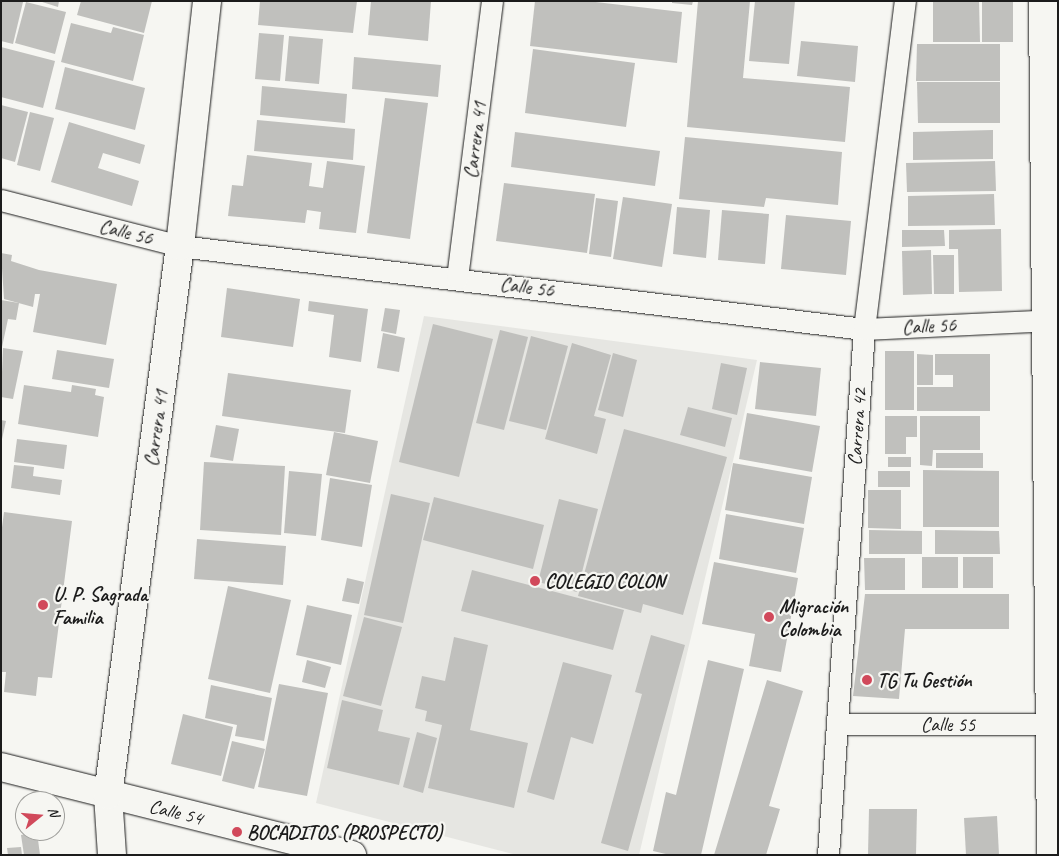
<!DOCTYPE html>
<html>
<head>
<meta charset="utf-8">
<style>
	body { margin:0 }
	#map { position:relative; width:1059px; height:856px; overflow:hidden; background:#f6f6f2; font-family:Caveat,sans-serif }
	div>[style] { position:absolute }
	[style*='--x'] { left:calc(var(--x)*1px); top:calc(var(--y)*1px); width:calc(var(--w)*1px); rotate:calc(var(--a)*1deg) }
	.built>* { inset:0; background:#e6e6e2 }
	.building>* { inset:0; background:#c0c0bd }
	.roads { filter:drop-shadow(0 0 1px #1c1c1c) drop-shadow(0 0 1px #1c1c1c) }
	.street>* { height:21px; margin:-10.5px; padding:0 10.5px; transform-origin:10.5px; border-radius:10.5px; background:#f6f6f2 }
	.secondary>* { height:28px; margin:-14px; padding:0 14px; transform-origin:14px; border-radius:14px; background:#f6f6f2 }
	.dots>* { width:14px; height:14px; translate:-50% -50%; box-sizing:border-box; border:2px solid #f6f6f2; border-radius:50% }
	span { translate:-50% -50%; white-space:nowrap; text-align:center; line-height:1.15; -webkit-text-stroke:4.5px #f6f6f2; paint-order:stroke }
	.street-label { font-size:20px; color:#1c1c1c }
	.poi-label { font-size:20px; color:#1c1c1c; font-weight:700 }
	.left { translate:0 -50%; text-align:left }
	.frame { position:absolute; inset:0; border:2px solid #1c1c1c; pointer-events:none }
	.north { position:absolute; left:15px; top:791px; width:50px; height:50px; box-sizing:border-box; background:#f6f6f2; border:1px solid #9f9f9c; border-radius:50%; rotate:73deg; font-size:14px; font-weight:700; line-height:20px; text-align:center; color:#1c1c1c }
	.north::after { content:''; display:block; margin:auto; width:18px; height:22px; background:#d1495b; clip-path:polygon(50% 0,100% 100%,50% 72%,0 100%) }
</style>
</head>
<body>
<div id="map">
	<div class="built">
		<i style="clip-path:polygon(424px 316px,757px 360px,639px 855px,517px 855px,316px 803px)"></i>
	</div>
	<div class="building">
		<i style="clip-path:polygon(1px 1px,23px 2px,13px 44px,1px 41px)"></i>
		<i style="clip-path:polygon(39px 1px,59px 1px,58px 7px)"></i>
		<i style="clip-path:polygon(81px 1px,152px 1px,144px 33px,77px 15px)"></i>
		<i style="clip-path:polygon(260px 1px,357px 1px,353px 33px,258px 25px)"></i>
		<i style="clip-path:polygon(371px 1px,431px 1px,428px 41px,368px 35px)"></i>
		<i style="clip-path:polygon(535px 1px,587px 1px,682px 12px,677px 63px,530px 46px)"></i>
		<i style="clip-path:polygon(672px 1px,693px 1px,692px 5px,672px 3px)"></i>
		<i style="clip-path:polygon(698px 1px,750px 1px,743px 78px,850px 87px,845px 142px,687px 127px)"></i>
		<i style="clip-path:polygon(755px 1px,795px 1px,789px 64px,749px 61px)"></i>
		<i style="clip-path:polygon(933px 1px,979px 1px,980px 42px,933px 42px)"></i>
		<i style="clip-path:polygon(982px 1px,1013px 1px,1013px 42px,982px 42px)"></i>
		<i style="clip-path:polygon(26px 2px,66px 12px,55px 54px,15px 43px)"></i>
		<i style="clip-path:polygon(71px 23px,111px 33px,113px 27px,144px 35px,133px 81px,61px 62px)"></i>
		<i style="clip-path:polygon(259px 33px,284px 35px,280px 81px,255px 79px)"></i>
		<i style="clip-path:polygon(289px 36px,323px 39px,319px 84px,285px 81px)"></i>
		<i style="clip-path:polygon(801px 41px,858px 46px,855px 82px,797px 76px)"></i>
		<i style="clip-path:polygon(917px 44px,1000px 44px,1000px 81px,916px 81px)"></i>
		<i style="clip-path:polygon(1px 47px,55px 61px,43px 108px,1px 97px)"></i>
		<i style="clip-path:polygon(533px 49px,635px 63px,626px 127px,525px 113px)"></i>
		<i style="clip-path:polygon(354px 57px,441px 65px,438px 97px,352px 89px)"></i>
		<i style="clip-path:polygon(65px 67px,145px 88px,135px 130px,55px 109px)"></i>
		<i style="clip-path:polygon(917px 82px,1000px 82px,1000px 123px,918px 123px)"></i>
		<i style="clip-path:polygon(262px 86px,347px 94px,345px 123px,260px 115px)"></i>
		<i style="clip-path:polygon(385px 98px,428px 103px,410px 239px,367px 233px)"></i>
		<i style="clip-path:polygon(1px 105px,28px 112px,15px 162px,1px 158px)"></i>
		<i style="clip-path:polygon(30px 112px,54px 118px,40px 171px,17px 165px)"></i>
		<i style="clip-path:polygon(257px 120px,355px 129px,353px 160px,254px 151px)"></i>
		<i style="clip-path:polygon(69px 122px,145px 145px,140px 164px,103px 153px,98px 168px,139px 181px,132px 206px,51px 182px)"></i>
		<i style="clip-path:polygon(993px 130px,993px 159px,913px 160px,913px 132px)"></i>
		<i style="clip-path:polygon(515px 132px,660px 151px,655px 186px,511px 167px)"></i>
		<i style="clip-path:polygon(685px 137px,842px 152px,838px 205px,766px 198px,764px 207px,679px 199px)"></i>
		<i style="clip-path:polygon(247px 155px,312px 163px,309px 186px,323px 188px,327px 161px,365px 166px,356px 233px,319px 229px,321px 212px,307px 210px,305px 223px,228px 216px,232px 185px,243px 186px)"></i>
		<i style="clip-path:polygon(995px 161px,996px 191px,907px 192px,906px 163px)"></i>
		<i style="clip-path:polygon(504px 183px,595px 194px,587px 253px,496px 241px)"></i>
		<i style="clip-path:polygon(994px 194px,995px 225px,908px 226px,908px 196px)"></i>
		<i style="clip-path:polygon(623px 197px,672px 204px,662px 267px,613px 259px)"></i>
		<i style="clip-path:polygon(596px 198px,618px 201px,611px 257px,589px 254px)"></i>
		<i style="clip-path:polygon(677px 207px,710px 210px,706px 258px,673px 254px)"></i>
		<i style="clip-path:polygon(722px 210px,769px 214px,765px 264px,718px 260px)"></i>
		<i style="clip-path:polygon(786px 215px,851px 221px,846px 275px,781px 269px)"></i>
		<i style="clip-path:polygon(1001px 229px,1002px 291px,959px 292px,958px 249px,949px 249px,949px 230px)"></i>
		<i style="clip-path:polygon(902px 230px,944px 230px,945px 246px,902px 247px)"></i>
		<i style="clip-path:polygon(931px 250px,932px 294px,903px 295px,902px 251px)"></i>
		<i style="clip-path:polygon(1px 253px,12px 255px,11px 261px,39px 270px,117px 284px,106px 345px,33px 332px,40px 294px,35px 294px,33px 307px,4px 299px)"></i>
		<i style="clip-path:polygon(933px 255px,954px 255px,954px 294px,934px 294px)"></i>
		<i style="clip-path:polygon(227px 288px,300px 299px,293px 347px,221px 337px)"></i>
		<i style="clip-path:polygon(1px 300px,19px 303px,16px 320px,8px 319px,2px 347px)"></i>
		<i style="clip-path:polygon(309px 301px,368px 309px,361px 362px,329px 357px,334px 315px,308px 311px)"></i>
		<i style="clip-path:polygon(385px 308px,400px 310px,396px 334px,381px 331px)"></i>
		<i style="clip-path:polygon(433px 324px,493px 339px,459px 477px,399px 462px)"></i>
		<i style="clip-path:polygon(500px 330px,528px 337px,504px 430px,476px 423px)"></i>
		<i style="clip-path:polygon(383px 333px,405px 338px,399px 372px,377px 368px)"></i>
		<i style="clip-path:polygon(531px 336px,568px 346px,546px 430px,509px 421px)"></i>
		<i style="clip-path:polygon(572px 343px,611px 355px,594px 416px,606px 419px,597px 454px,545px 439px)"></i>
		<i style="clip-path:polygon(3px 348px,23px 351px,13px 399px,1px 397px)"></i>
		<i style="clip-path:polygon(57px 350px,114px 359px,109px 388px,52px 379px)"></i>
		<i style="clip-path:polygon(885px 351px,914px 351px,914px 410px,885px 410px)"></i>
		<i style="clip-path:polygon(613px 353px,637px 360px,623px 417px,598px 410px)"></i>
		<i style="clip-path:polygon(917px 354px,933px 355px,933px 385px,917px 385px)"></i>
		<i style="clip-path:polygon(935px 354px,990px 354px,990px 411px,917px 411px,917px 387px,953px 387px,953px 375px,935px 375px)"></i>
		<i style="clip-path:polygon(760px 362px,821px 368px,816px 416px,755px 409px)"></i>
		<i style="clip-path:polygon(721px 363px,747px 368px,737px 415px,712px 409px)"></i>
		<i style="clip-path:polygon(228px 373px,351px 390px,345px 433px,222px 416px)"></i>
		<i style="clip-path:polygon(24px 385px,71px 392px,72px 385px,96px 389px,95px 395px,104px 397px,98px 437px,18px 424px)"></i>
		<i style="clip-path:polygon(688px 407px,732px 418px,725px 447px,680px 435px)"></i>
		<i style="clip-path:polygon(747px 413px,820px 426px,812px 472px,739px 459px)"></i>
		<i style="clip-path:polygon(885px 416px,917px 416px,917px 437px,906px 437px,906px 454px,885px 454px)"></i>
		<i style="clip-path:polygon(920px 416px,980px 416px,980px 450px,933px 450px,932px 466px,920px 465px)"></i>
		<i style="clip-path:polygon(1px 420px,6px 421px,2px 439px,1px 439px)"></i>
		<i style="clip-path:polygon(216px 425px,239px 429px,233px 461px,210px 457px)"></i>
		<i style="clip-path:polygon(624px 429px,727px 457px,683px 615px,643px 604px,641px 613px,578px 596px)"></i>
		<i style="clip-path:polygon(334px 432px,378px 441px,370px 483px,326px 475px)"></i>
		<i style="clip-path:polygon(17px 439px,67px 445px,64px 469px,14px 462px)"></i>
		<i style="clip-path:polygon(936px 453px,983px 453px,983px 468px,936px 468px)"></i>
		<i style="clip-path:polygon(888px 457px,911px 457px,911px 467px,888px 467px)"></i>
		<i style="clip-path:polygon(204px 462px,285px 466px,281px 535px,200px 530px)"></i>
		<i style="clip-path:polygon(733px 463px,812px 477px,804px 524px,725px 510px)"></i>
		<i style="clip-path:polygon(14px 465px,34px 467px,33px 476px,62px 480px,60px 495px,11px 488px)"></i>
		<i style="clip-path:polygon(923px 470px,999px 471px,999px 527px,923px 527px)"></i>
		<i style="clip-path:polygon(289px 471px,322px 474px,316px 536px,284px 533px)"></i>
		<i style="clip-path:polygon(878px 471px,910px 471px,910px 487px,878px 487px)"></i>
		<i style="clip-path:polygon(330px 478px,372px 485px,362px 547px,321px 540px)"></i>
		<i style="clip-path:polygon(868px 490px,901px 490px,901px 529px,868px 528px)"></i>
		<i style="clip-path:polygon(391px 494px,430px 503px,403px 623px,364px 615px)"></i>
		<i style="clip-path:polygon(434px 497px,544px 525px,533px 569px,423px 540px)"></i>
		<i style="clip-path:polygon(559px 499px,598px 509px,577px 592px,538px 582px)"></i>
		<i style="clip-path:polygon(4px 512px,72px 521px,52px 678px,38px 677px,36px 696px,4px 692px,6px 672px,1px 672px,1px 535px)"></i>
		<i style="clip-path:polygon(726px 514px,804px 528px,796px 573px,719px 559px)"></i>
		<i style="clip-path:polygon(869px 530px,922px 531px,922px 554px,869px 554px)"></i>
		<i style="clip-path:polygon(935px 530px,999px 531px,1000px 554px,935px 554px)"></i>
		<i style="clip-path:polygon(197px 539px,286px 546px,283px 585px,194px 579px)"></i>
		<i style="clip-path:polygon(922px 557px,958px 557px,958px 588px,922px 588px)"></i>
		<i style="clip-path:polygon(963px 557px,993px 557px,993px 588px,963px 588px)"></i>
		<i style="clip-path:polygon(864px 558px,905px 558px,905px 590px,865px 590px)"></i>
		<i style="clip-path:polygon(714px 562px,798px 578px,781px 672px,749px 666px,755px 634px,702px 624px)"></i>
		<i style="clip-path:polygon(472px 570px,624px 610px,613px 650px,461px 611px)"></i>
		<i style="clip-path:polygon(347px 578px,364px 582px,359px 604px,342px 601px)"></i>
		<i style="clip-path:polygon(228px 586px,291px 600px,270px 693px,208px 679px)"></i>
		<i style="clip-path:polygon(865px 594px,1009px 594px,1009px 629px,905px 629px,899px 699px,853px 696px)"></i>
		<i style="clip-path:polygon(307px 605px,352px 615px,341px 665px,296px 655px)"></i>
		<i style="clip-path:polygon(364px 617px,402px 627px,381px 706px,343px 696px)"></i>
		<i style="clip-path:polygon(651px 635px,685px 645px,628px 851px,601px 843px,642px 694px,635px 692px)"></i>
		<i style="clip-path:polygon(454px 637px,488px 645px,470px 730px,528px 743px,514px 808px,428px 788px,442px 725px,425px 721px,427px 711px,415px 708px,422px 676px,445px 681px)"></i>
		<i style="clip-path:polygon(307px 660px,331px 667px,325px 688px,302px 682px)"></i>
		<i style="clip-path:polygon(708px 660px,744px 669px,701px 855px,670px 855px,653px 851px,666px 792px,676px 795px)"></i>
		<i style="clip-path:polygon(563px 662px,612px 675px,593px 744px,571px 737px,554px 800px,527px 792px)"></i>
		<i style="clip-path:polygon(767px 680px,803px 691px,769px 806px,780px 809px,766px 855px,714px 855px)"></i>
		<i style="clip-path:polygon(279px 684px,328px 693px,307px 796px,258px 787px)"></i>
		<i style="clip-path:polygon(211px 685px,272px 698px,264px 741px,235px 736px,237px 725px,205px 718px)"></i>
		<i style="clip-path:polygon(342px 700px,383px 710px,378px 731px,410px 738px,399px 785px,327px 768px)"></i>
		<i style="clip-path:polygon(183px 714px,233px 727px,221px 776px,171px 764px)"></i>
		<i style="clip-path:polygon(417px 732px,437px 738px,423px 793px,403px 787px)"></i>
		<i style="clip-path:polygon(232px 741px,265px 749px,254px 789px,222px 781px)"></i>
		<i style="clip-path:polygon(869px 809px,917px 809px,916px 855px,868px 855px)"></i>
		<i style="clip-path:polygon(997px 816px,999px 855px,966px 855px,964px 818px)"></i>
		<i style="clip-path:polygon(37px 832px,40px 855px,24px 855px,21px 835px)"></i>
		<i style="clip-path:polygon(21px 847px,22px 855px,8px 855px,7px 848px)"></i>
	</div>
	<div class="roads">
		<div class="street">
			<i style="--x:1;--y:200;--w:185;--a:14.4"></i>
			<i style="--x:180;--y:246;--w:689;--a:6.92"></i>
			<i style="--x:864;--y:329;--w:194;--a:-2.7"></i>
			<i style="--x:457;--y:278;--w:279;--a:-82.8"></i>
			<i style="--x:837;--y:724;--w:221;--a:0"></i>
			<i style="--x:828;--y:855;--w:527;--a:-86.08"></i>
			<i style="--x:864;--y:329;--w:331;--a:-82.9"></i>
		</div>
		<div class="secondary">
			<i style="--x:1043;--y:1;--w:854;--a:89.46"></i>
			<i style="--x:1;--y:767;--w:362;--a:14.1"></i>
			<i style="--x:112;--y:855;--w:60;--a:-93.8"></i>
			<i style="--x:108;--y:795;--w:554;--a:-82.53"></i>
			<i style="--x:180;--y:246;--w:246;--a:-83.7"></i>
		</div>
	</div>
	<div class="dots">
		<i style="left:535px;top:581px;background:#d1495b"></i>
		<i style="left:43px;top:605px;background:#d1495b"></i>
		<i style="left:769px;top:617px;background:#d1495b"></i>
		<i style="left:867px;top:680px;background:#d1495b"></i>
		<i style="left:237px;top:832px;background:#d1495b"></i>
	</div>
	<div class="street-label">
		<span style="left:475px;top:140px;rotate:-83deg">Carrera 41</span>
		<span style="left:126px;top:232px;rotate:14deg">Calle 56</span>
		<span style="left:527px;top:287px;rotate:7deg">Calle 56</span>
		<span style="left:929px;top:326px;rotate:-3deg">Calle 56</span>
		<span style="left:857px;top:427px;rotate:-86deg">Carrera 42</span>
		<span style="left:156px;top:428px;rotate:-82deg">Carrera 41</span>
		<span style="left:948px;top:724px">Calle 55</span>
		<span style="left:176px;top:812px;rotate:14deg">Calle 54</span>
	</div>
	<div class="poi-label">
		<span class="left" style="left:545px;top:581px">COLEGIO COLON</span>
		<span class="left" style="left:53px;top:606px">U. P. Sagrada<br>Familia</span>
		<span class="left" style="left:779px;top:618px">Migración<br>Colombia</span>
		<span class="left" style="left:877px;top:680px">TG Tu Gestión</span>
		<span class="left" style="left:247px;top:832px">BOCADITOS (PROSPECTO)</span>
	</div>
	<div class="frame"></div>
	<div class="north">N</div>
</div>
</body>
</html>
